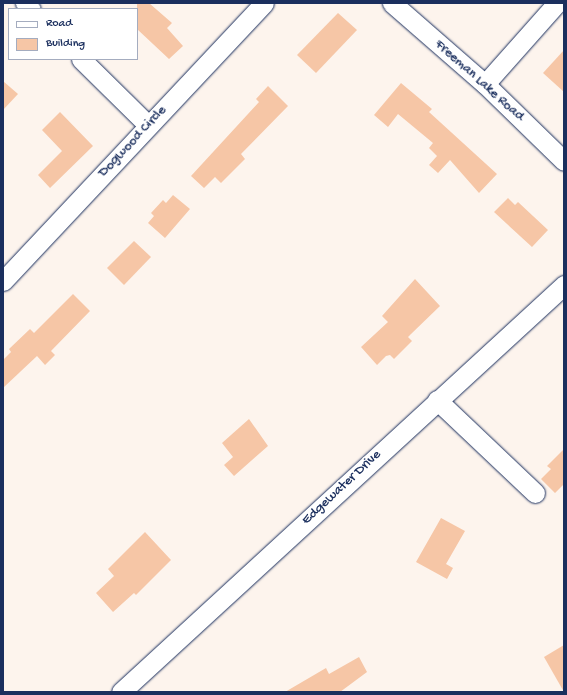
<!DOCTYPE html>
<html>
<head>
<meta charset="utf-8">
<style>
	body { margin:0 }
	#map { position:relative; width:567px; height:695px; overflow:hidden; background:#fdf4ed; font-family:"Gochi Hand",sans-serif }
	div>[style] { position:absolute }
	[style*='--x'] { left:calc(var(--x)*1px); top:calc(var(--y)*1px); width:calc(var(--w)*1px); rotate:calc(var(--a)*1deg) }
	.building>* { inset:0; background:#f6c6a6 }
	.roads { filter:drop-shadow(0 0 1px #1b2f5e) drop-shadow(0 0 1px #1b2f5e) }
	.minor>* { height:19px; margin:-9.5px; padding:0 9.5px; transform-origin:9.5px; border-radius:9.5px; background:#fff }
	span { translate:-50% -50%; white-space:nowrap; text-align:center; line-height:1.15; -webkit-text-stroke:3px #fff; paint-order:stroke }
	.street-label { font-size:14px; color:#1b2f5e }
	.frame { position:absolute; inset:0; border:4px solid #1b2f5e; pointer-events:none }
	.legend { position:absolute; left:8px; top:8px; width:130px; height:52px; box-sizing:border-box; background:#fff; border:1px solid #a4acbf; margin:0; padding:5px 7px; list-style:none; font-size:12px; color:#1b2f5e }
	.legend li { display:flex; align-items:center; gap:8px; height:20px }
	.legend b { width:20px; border:1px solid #a4acbf }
</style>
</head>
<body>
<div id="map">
	<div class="building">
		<i style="clip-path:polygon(137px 3px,149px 3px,172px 23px,167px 28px,183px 46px,169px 59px,137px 29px)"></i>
		<i style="clip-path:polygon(338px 13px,357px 30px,316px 73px,297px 55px)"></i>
		<i style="clip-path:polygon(564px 50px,564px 92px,543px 73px)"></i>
		<i style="clip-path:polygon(3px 81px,18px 94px,3px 110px)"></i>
		<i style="clip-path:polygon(401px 83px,432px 109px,429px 112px,497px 174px,479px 193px,450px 160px,438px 173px,429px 165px,437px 156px,429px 148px,433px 143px,398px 114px,388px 127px,374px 115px)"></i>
		<i style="clip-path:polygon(268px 86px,288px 106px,241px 154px,245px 159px,221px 183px,215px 177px,204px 188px,191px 176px,259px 102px,256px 99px)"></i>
		<i style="clip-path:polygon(60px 112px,93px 146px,50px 188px,38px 175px,62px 151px,42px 130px)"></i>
		<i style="clip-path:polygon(173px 195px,190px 209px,165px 238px,148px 223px,154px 216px,151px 213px,163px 200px,166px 203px)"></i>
		<i style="clip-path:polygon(508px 198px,515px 205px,518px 202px,548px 230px,532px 247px,494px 212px)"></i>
		<i style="clip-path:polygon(134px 241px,151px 257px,124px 285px,107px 268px)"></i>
		<i style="clip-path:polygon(415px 279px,440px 306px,411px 334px,408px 337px,412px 341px,394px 359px,390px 355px,386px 356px,377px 365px,361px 347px,388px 322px,382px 316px)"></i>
		<i style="clip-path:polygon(73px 294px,90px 311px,51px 351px,55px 355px,45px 365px,37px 356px,3px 388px,3px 360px,11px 352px,9px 349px,30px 329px,34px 333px)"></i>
		<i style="clip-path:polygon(249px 419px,268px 446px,234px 476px,224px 465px,233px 457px,222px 443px)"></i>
		<i style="clip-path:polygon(564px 449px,564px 484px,555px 493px,541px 479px,551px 469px,547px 466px)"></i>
		<i style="clip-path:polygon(441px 518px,465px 531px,446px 564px,453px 568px,447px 579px,416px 562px)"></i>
		<i style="clip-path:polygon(145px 532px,171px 560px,136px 595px,134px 593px,113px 612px,96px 593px,114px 576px,108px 569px)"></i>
		<i style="clip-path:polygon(564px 645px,564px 692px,544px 657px)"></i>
		<i style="clip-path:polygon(359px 657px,367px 672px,340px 692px,285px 692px,326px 668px,329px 674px)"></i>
	</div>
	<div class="roads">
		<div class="minor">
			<i style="--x:25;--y:3;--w:8;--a:45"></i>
			<i style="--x:392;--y:3;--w:123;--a:41.1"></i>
			<i style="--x:485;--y:84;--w:110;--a:44.3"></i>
			<i style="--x:81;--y:59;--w:94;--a:44.6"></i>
			<i style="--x:485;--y:84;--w:108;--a:-48.4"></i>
			<i style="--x:3;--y:281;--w:381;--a:-46.8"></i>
			<i style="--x:437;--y:400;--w:135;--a:43.5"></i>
			<i style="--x:121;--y:692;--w:602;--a:-42.57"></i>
		</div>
	</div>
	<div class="street-label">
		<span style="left:479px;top:81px;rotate:42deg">Freeman Lake Road</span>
		<span style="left:133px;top:142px;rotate:-47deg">Dogwood Circle</span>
		<span style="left:342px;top:488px;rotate:-43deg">Edgewater Drive</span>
	</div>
	<div class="frame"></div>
	<ul class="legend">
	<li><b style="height:5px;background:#fff"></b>Road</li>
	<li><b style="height:11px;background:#f6c6a6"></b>Building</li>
	</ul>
</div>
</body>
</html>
